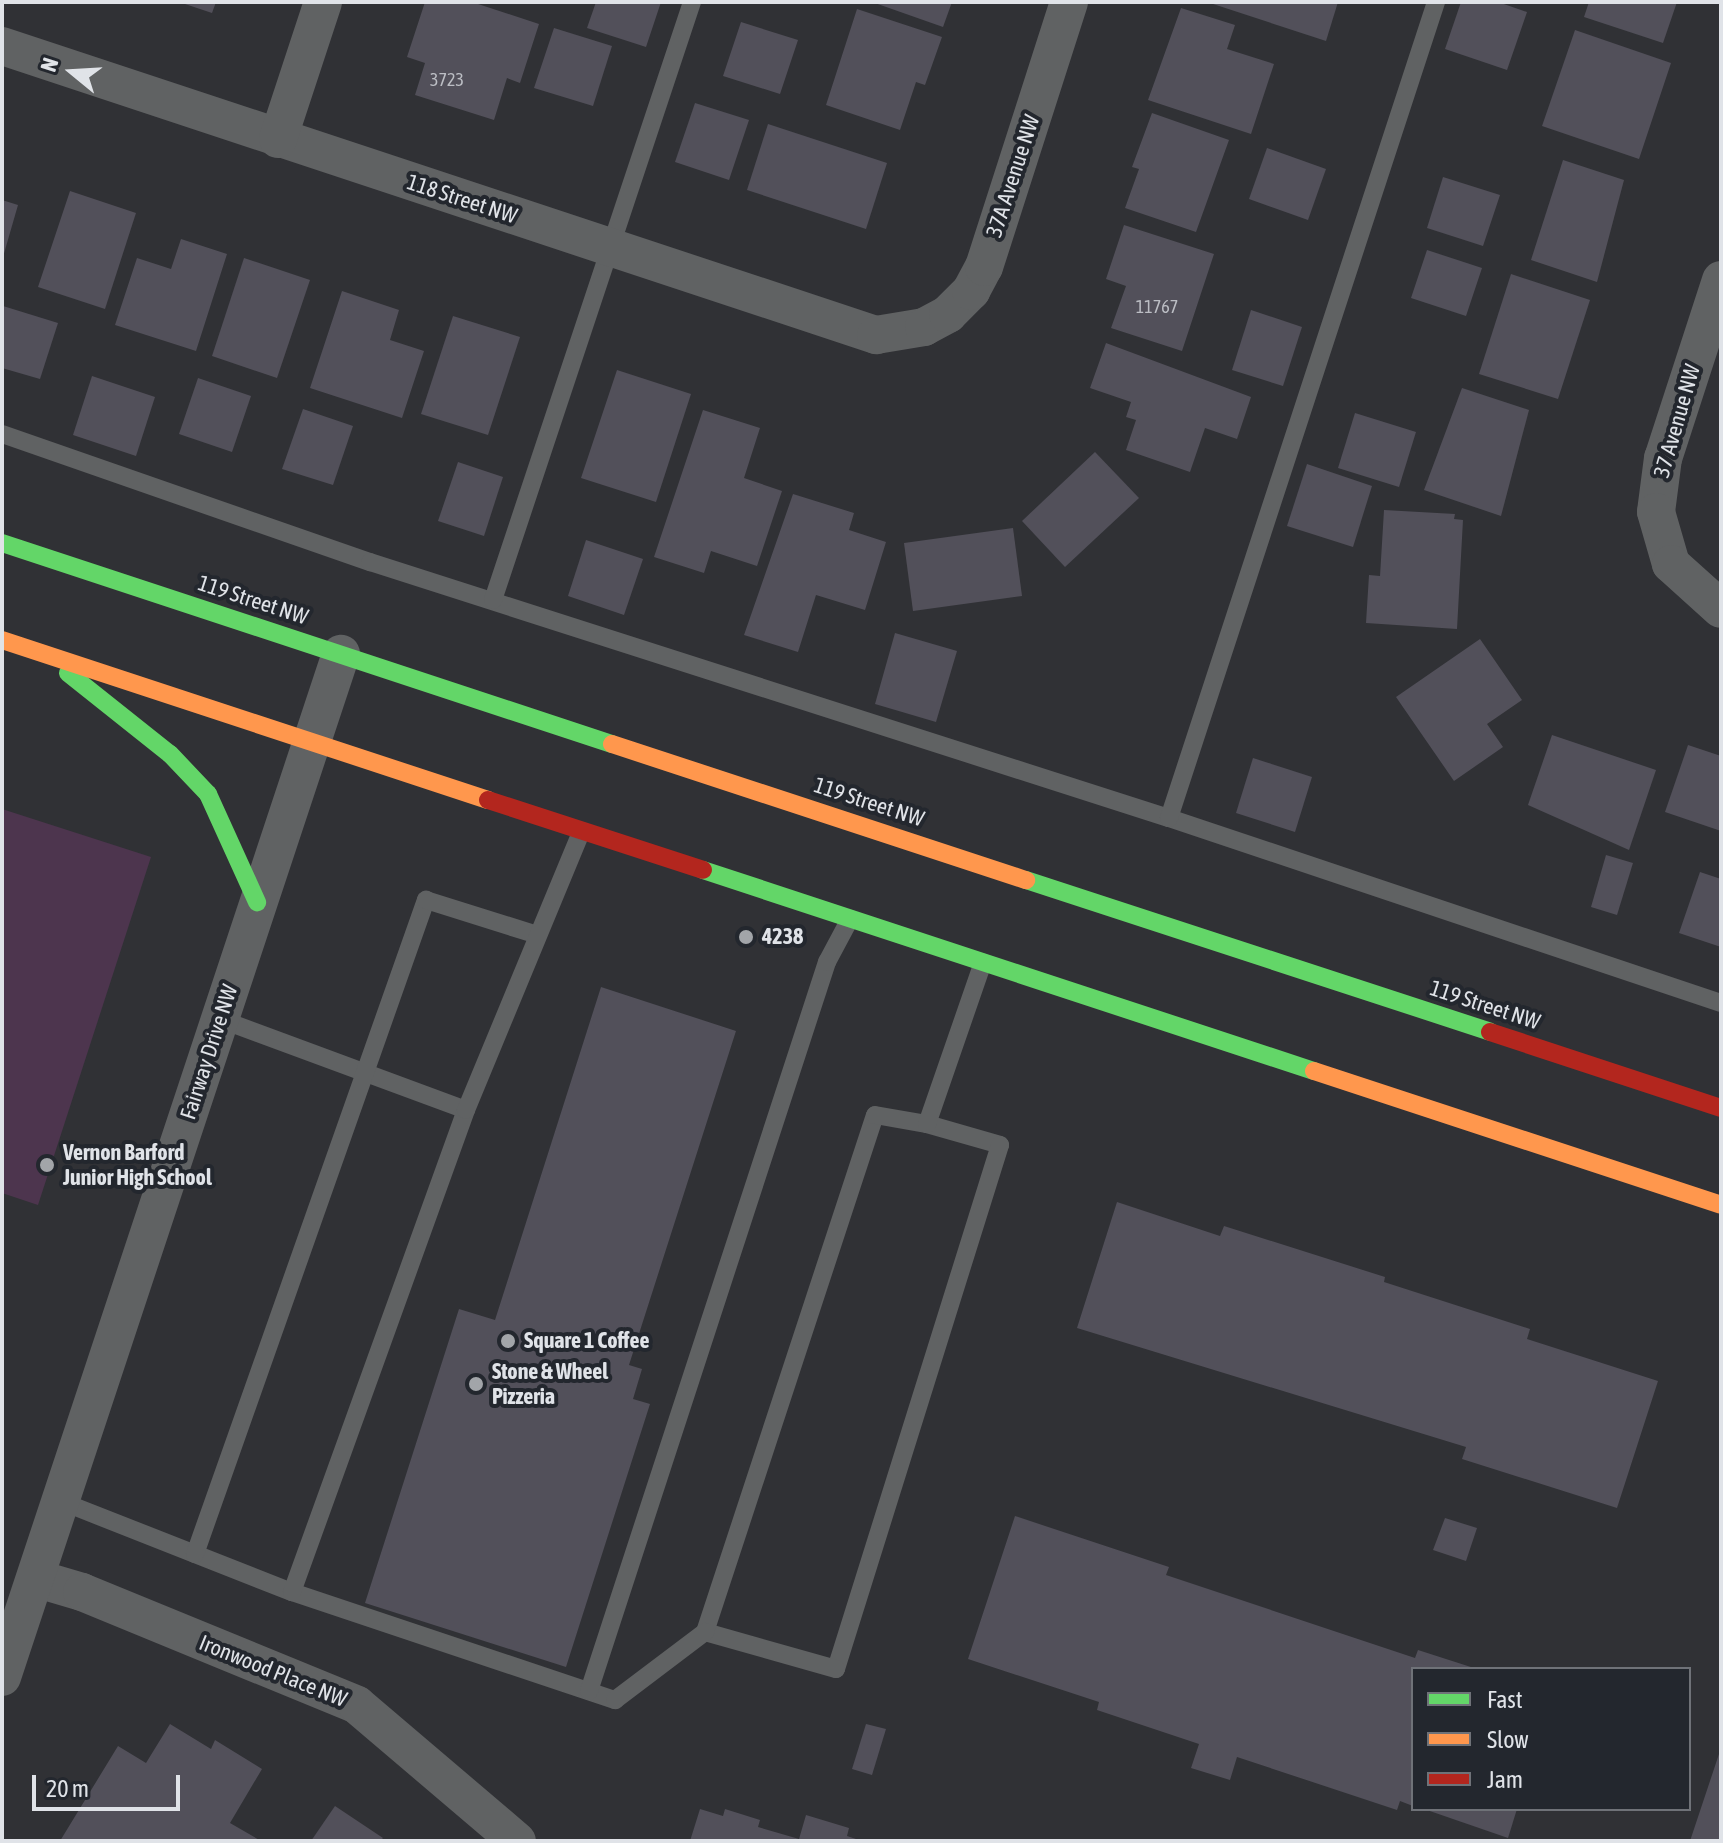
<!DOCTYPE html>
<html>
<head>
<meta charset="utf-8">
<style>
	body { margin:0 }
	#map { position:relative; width:1723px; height:1843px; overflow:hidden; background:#303135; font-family:"Asap Condensed",sans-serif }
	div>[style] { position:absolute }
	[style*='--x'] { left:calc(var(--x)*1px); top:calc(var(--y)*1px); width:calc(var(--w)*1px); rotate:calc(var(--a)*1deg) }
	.green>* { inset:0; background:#4d354e }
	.building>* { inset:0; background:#52505a }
	.lane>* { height:18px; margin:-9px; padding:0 9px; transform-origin:9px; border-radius:9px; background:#606263 }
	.street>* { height:38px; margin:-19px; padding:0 19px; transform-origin:19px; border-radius:19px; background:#606263 }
	.fast>* { height:18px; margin:-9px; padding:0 9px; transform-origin:9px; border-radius:9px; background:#63d668 }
	.slow>* { height:18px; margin:-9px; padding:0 9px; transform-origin:9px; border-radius:9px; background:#ff974d }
	.jam>* { height:18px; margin:-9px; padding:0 9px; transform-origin:9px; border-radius:9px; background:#b3261e }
	.dots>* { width:22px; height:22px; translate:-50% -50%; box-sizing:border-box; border:4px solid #23272e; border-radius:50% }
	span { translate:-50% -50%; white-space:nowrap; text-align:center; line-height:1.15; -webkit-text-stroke:8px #23272e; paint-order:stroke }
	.number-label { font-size:18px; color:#bcbec4 }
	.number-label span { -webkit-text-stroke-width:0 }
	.street-label { font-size:22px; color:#e0e3e8 }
	.poi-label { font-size:22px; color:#e0e3e8; font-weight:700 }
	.left { translate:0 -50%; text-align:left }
	.frame { position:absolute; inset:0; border:4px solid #e0e3e8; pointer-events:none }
	.legend { position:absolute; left:1411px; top:1667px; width:280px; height:144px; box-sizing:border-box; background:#23272e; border:2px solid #6f7278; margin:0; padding:10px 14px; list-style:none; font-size:24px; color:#e0e3e8 }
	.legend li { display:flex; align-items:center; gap:16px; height:40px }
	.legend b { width:40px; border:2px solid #6f7278 }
	.north { position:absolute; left:32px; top:32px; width:80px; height:80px; -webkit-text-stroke:6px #23272e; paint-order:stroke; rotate:288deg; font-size:22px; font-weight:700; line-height:32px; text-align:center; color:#e0e3e8 }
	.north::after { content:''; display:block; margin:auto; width:28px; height:36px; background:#e0e3e8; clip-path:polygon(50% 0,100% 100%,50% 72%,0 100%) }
	.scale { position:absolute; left:32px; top:1775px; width:148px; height:36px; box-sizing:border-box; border:4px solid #e0e3e8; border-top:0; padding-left:10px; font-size:24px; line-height:28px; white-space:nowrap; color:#e0e3e8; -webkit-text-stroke:6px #23272e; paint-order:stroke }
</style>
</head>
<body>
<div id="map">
	<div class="green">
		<i style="clip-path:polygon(2px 809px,151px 857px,38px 1205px,2px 1193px)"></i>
	</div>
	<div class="building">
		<i style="clip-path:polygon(179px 2px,216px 2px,212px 13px)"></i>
		<i style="clip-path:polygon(425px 2px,472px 2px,539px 24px,520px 83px,507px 78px,494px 120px,415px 95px,425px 63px,407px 57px)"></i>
		<i style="clip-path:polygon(596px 2px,661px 2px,646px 47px,587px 28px)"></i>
		<i style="clip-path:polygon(872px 2px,952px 2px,943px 27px)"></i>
		<i style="clip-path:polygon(1207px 2px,1338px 2px,1326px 41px)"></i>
		<i style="clip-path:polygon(1461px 2px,1498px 2px,1527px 12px,1507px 70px,1445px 49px)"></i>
		<i style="clip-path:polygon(1589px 2px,1677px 2px,1663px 43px,1584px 17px)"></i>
		<i style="clip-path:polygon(1181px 8px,1235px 25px,1227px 49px,1274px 64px,1251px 134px,1148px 100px)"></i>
		<i style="clip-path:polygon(857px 9px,942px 37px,925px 85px,916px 82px,900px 130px,826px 105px)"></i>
		<i style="clip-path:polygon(741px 22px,798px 40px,780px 94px,723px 76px)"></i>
		<i style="clip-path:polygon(554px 28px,612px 46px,593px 106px,534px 88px)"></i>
		<i style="clip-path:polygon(1575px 30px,1671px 63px,1639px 159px,1542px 126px)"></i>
		<i style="clip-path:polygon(695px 103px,749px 120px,729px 180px,675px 162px)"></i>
		<i style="clip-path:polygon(1152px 113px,1229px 140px,1196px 232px,1125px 208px,1139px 169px,1132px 167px)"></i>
		<i style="clip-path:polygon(768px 124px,887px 163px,866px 229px,747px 190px)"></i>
		<i style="clip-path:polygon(1267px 148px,1326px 169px,1308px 220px,1249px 199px)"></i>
		<i style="clip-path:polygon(1563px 160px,1624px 180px,1597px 282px,1531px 260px)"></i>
		<i style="clip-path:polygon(1443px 177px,1500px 195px,1483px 246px,1427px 228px)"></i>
		<i style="clip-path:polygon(70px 191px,136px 213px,105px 309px,38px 287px)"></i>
		<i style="clip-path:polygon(2px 200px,18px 205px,3px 257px,2px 257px)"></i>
		<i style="clip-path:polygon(1124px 225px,1214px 254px,1182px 351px,1111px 328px,1126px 286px,1106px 279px)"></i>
		<i style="clip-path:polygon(181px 239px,227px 254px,196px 351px,115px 325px,137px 258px,171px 269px)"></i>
		<i style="clip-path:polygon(1427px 250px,1482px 268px,1466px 316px,1411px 298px)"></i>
		<i style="clip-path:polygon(244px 258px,310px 280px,277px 378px,212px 356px)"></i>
		<i style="clip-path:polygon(1511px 274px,1590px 300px,1558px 399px,1479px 374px)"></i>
		<i style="clip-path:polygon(342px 291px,399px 310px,390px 340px,424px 351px,402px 418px,310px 388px)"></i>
		<i style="clip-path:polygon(3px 306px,58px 323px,40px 379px,2px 368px)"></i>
		<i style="clip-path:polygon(1251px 310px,1302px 327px,1283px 386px,1232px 370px)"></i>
		<i style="clip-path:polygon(453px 316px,520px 337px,488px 435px,421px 414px)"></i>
		<i style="clip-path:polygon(1106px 343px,1251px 397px,1237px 439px,1205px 428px,1190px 472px,1126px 450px,1136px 420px,1126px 417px,1131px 402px,1090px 388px)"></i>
		<i style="clip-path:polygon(617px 370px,691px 394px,656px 502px,581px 478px)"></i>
		<i style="clip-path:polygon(92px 376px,155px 397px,136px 456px,73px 435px)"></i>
		<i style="clip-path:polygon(198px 378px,251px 396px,232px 452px,179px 434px)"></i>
		<i style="clip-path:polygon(1462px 388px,1529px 410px,1501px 516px,1424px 490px)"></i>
		<i style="clip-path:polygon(303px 409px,353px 426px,333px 485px,282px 469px)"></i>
		<i style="clip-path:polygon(703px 410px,760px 428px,744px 478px,782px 491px,757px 566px,711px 551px,704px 573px,654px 557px)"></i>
		<i style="clip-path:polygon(1355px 413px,1416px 432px,1399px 487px,1338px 468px)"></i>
		<i style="clip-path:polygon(1095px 452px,1139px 498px,1065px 567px,1022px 521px)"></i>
		<i style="clip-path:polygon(458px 462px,503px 477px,484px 536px,438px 521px)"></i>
		<i style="clip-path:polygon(1307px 464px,1372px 486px,1353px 547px,1287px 526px)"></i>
		<i style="clip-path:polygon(793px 494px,854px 513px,849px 530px,886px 542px,865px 610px,816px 595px,798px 652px,744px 635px)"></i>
		<i style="clip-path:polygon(1384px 510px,1455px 514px,1454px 519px,1463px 520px,1457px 629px,1366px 623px,1369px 575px,1380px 576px)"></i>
		<i style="clip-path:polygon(1013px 528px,1022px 596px,913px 611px,904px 543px)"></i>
		<i style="clip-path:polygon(586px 540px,643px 559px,624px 615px,568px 596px)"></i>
		<i style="clip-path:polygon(895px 633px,957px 651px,936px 722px,875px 704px)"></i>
		<i style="clip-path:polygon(1480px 639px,1522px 700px,1487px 724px,1503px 747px,1454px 781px,1396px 697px)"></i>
		<i style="clip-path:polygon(1552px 735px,1656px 770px,1629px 850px,1528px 805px)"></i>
		<i style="clip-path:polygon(1688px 745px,1721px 756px,1721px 831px,1665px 812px)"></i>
		<i style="clip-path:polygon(1253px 758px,1312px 777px,1295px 832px,1236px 813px)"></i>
		<i style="clip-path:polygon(1606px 855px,1633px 863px,1617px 915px,1591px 907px)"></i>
		<i style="clip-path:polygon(1700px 872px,1721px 879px,1721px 947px,1679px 933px)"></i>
		<i style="clip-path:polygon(601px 987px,736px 1031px,629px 1365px,642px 1369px,633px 1399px,650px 1404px,566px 1667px,365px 1603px,459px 1309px,495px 1320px)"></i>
		<i style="clip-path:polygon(1117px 1202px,1220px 1236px,1224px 1226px,1385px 1277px,1384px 1282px,1530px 1329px,1527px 1339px,1658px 1381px,1617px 1508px,1462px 1459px,1466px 1447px,1077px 1328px)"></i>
		<i style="clip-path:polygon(1015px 1516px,1169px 1567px,1166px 1575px,1415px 1658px,1418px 1650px,1474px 1668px,1413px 1669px,1413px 1806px,1400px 1801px,1397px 1810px,1237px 1757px,1230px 1780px,1191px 1768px,1199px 1744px,1097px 1710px,1099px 1702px,968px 1659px)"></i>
		<i style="clip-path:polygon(1445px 1518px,1477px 1528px,1466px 1561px,1433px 1550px)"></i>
		<i style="clip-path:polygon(170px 1724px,211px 1749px,215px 1740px,262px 1769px,230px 1823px,261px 1841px,60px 1841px,118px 1746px,146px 1763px)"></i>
		<i style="clip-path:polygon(866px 1724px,886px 1729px,872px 1775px,852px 1769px)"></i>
		<i style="clip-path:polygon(1720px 1751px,1721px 1841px,1690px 1841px)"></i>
		<i style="clip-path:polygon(335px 1806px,383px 1838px,380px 1841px,311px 1841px)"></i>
		<i style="clip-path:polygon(700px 1809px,723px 1816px,725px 1809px,760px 1820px,758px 1827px,799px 1839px,806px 1815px,849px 1828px,847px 1836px,862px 1841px,690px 1841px)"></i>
		<i style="clip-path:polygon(1424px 1809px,1517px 1809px,1508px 1838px)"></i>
	</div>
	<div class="lane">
		<i style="--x:2;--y:434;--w:390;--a:19.2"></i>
		<i style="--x:370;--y:562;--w:839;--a:17.77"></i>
		<i style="--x:1169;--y:818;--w:582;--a:18.53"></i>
		<i style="--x:493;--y:600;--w:630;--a:-71.59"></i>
		<i style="--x:1169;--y:818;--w:859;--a:-71.88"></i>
		<i style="--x:220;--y:1019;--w:262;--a:20.3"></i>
		<i style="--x:927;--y:1124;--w:76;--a:16"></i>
		<i style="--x:1000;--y:1145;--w:549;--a:107.38"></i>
		<i style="--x:836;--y:1669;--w:136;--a:-164.2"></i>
		<i style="--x:705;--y:1632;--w:544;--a:-71.8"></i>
		<i style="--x:875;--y:1115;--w:53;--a:9.8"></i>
		<i style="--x:927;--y:1124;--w:171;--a:-70.9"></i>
		<i style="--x:63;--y:1502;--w:246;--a:21.5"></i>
		<i style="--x:292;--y:1592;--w:341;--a:18.5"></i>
		<i style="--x:615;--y:1700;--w:113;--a:-37.1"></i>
		<i style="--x:195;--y:1554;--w:694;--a:-70.55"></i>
		<i style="--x:426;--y:900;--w:117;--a:17.4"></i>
		<i style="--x:292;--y:1592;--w:512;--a:-70.15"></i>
		<i style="--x:466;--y:1110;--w:301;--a:-67.5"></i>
		<i style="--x:589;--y:1691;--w:767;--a:-71.92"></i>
		<i style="--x:827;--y:962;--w:49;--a:-61.9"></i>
	</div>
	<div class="street">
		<i style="--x:2;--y:46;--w:921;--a:18.3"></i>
		<i style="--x:876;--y:335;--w:49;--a:-9.5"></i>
		<i style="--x:924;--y:327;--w:27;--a:-28"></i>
		<i style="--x:948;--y:314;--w:33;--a:-45"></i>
		<i style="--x:971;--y:291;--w:27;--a:-62"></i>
		<i style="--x:984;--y:267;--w:278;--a:-72.2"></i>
		<i style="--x:278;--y:139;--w:144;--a:-71.8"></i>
		<i style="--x:1721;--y:280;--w:187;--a:108"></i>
		<i style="--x:1663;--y:458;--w:54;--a:97.4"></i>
		<i style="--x:1656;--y:512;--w:54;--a:73.9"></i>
		<i style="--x:1671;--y:564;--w:67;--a:42"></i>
		<i style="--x:38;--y:1579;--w:46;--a:16.5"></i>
		<i style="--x:82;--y:1592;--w:297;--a:22.3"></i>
		<i style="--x:357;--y:1705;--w:210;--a:40.4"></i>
		<i style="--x:2;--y:1677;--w:1078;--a:-71.67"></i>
	</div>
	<div class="fast">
		<i style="--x:2;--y:543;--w:642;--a:18.24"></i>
		<i style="--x:68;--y:673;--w:130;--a:38.5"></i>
		<i style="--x:170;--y:754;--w:55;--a:46.5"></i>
		<i style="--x:208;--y:794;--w:119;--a:65.6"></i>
		<i style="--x:703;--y:870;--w:643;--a:18.21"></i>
		<i style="--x:1026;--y:880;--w:488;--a:18.1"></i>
	</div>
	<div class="slow">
		<i style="--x:2;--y:640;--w:512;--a:18.22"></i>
		<i style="--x:612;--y:744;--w:436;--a:18.2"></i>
		<i style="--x:1314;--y:1071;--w:428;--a:18.2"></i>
	</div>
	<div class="jam">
		<i style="--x:488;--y:800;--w:226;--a:18"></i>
		<i style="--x:1490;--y:1032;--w:243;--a:18.2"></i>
	</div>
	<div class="dots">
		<i style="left:746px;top:937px;background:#a2a5a9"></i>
		<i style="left:47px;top:1165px;background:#a2a5a9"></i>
		<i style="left:508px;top:1341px;background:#a2a5a9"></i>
		<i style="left:476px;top:1384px;background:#a2a5a9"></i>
	</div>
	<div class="number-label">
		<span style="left:447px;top:80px">3723</span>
		<span style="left:1157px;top:307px">11767</span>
	</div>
	<div class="street-label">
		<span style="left:1013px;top:176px;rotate:-72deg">37A Avenue NW</span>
		<span style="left:462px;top:199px;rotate:18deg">118 Street NW</span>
		<span style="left:1677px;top:421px;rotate:-74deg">37 Avenue NW</span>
		<span style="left:253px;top:600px;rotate:18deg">119 Street NW</span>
		<span style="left:869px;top:802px;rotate:18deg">119 Street NW</span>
		<span style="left:1485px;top:1005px;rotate:18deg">119 Street NW</span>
		<span style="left:209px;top:1052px;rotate:-72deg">Fairway Drive NW</span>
		<span style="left:273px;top:1671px;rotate:22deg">Ironwood Place NW</span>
	</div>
	<div class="poi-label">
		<span class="left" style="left:762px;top:937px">4238</span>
		<span class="left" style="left:63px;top:1165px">Vernon Barford<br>Junior High School</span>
		<span class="left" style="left:524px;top:1341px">Square 1 Coffee</span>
		<span class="left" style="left:492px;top:1384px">Stone &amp; Wheel<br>Pizzeria</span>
	</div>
	<div class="frame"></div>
	<ul class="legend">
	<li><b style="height:10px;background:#63d668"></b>Fast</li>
	<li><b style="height:10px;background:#ff974d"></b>Slow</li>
	<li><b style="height:10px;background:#b3261e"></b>Jam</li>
	</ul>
	<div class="north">N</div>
	<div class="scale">20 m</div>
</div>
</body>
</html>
